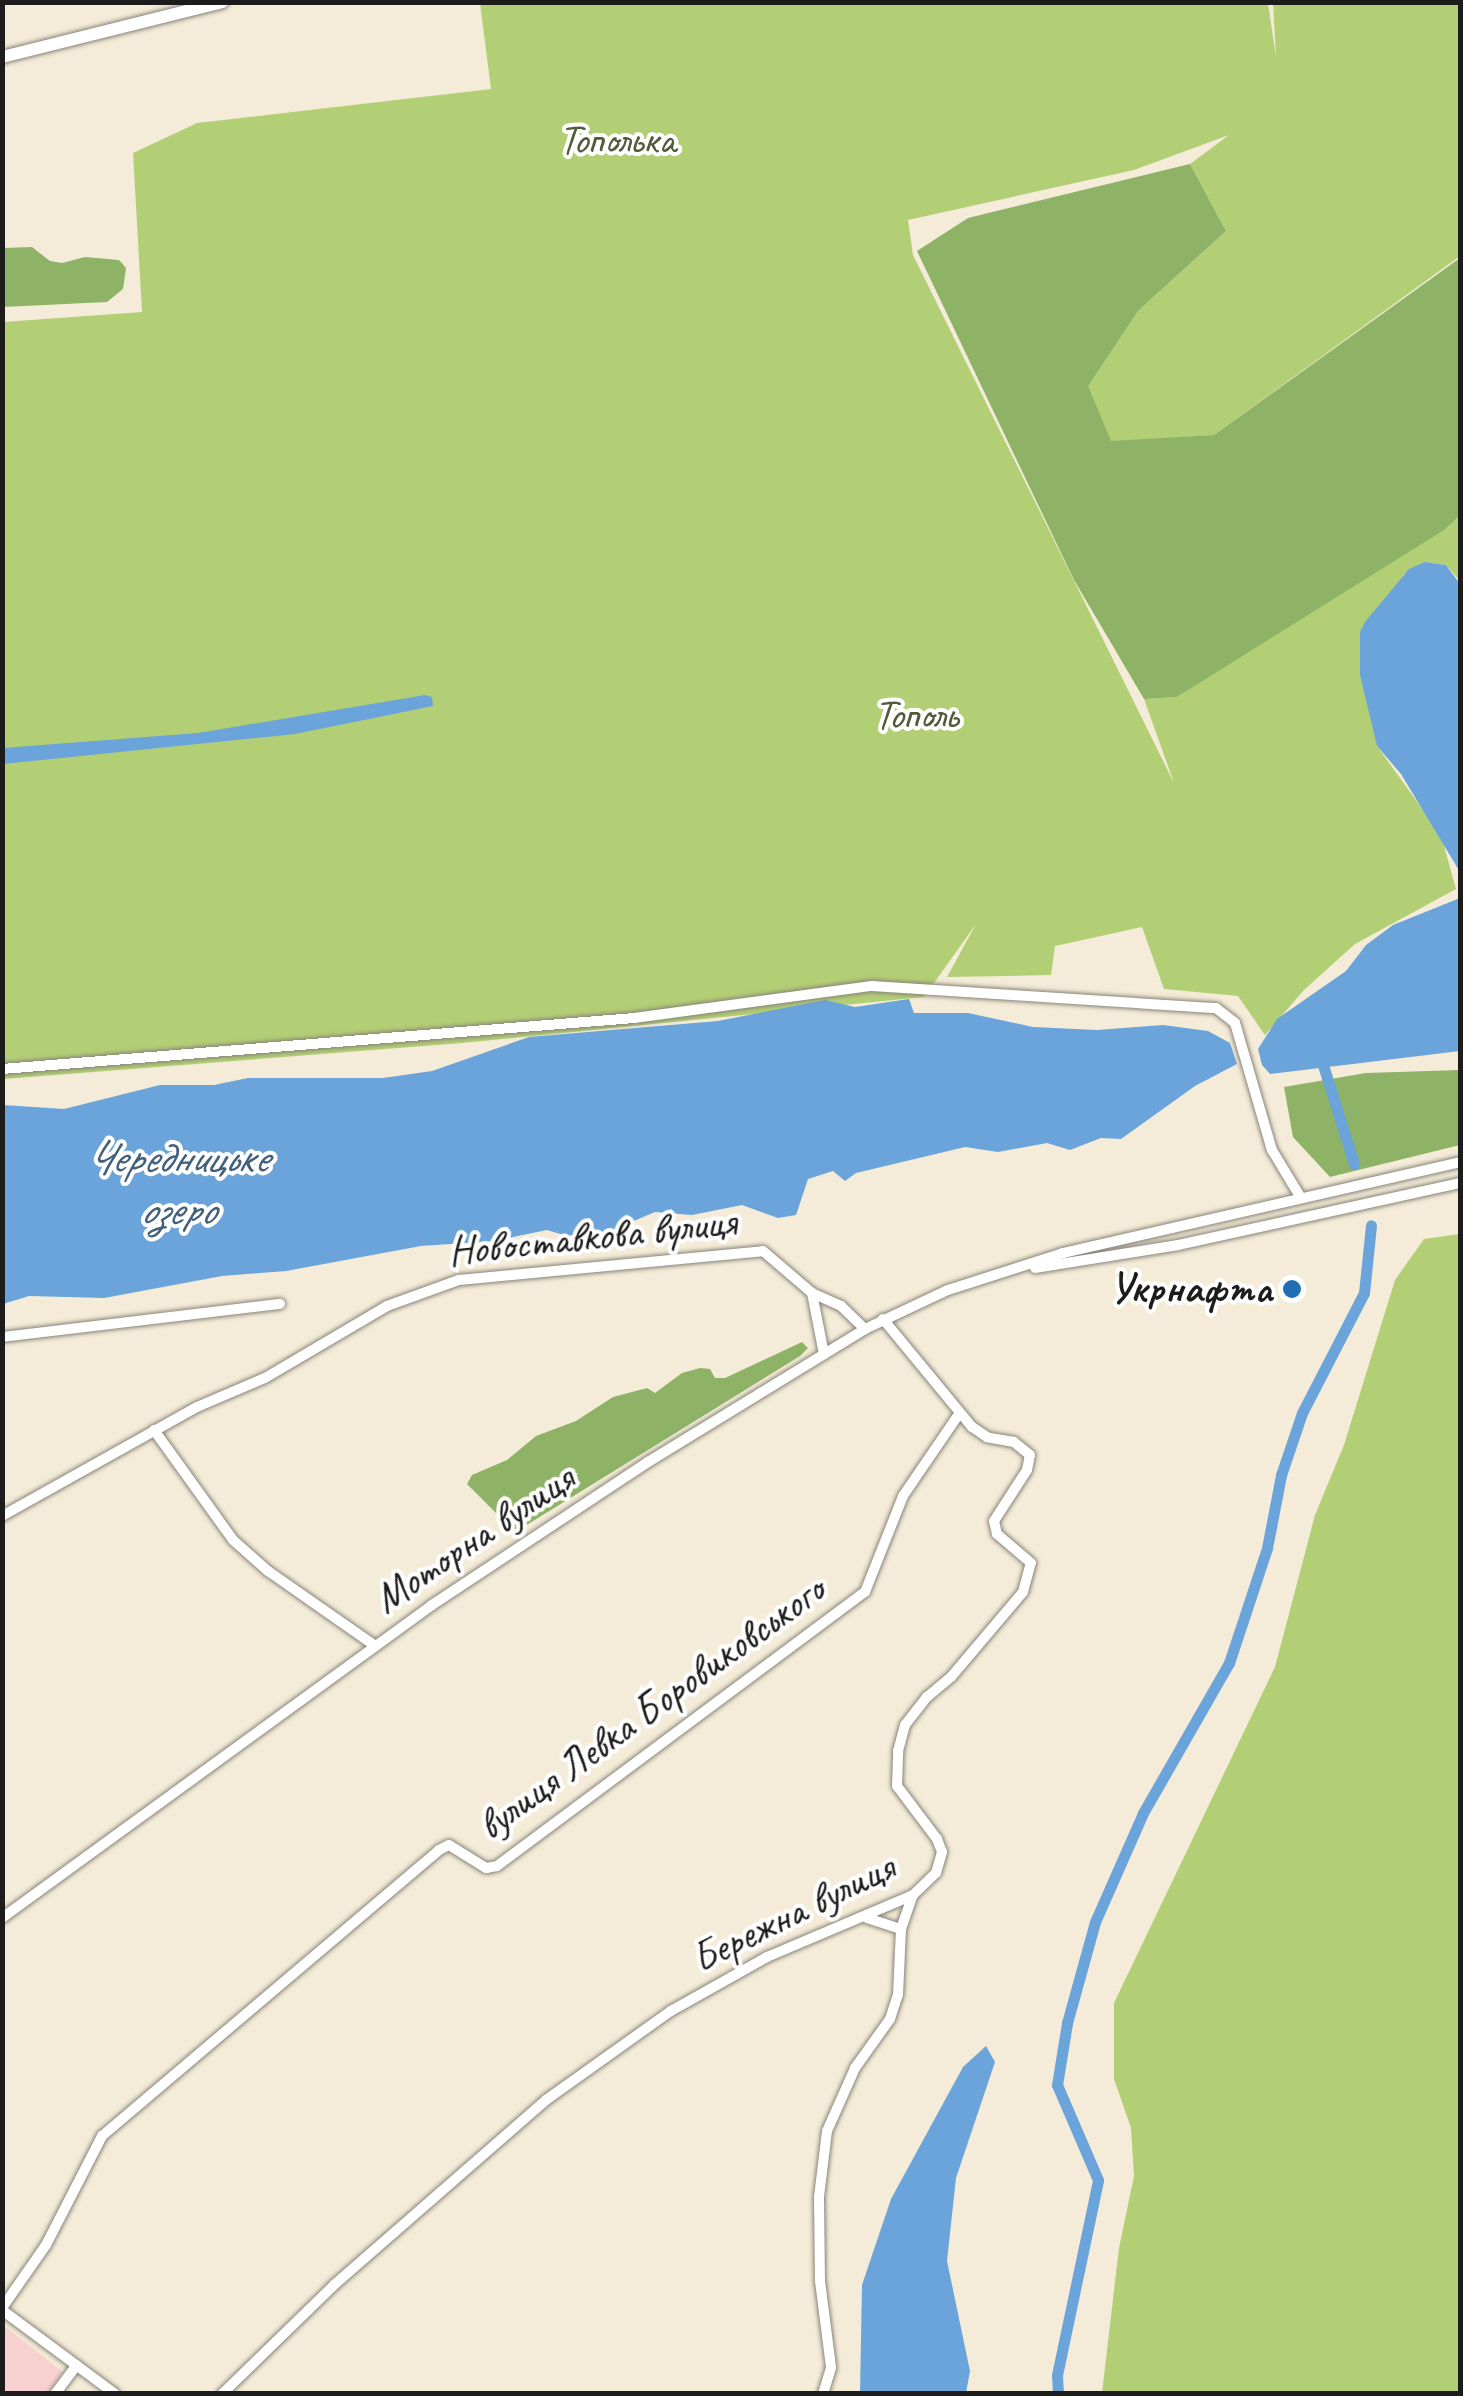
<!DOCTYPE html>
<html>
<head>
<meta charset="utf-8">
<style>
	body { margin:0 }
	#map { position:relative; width:1463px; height:2396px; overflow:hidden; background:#f4ecd8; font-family:Caveat,sans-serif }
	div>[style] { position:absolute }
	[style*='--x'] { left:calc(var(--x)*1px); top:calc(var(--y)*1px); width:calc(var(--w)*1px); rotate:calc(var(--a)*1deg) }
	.built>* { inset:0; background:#f7d0d0 }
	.green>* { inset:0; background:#b3cf75 }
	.forest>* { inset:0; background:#8eb266 }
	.water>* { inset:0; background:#6aa4da }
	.canal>* { height:11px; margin:-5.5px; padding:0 5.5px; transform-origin:5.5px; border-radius:5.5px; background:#6aa4da }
	.roads { filter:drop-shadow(0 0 2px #88847a) drop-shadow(0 0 2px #88847a) }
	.minor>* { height:10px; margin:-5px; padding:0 5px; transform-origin:5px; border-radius:5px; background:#fff }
	.major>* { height:12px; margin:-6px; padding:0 6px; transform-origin:6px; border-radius:6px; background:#fff }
	.dots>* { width:28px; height:28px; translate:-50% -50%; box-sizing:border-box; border:5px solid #fff; border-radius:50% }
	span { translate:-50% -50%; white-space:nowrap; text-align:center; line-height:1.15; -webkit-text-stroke:8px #fff; paint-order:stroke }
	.park-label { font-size:42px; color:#515b3b }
	.street-label { font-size:42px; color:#1c1c1c }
	.poi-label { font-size:42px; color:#1c1c1c; font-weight:700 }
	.right { translate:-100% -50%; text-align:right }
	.water-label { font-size:45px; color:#43607b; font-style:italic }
	.frame { position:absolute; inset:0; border:5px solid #1c1c1c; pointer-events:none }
</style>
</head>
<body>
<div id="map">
	<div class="built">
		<i style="clip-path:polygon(3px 2325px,63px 2372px,47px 2393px,3px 2393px)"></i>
	</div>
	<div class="green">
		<i style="clip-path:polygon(480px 3px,1268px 3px,1276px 57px,1273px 3px,1460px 3px,1460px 256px,1214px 435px,1111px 442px,1087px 386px,1138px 311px,1226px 231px,1190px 164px,1229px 135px,1134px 170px,908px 220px,913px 255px,1174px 783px,1144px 699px,1177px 697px,1460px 511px,1460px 581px,1446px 565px,1425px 562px,1403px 575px,1377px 746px,1441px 835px,1456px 889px,1355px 944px,1304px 990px,1265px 1035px,1238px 996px,1164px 989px,1142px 927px,1055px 946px,1051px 975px,947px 977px,976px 924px,924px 997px,462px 1043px,3px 1079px,3px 322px,142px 312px,133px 153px,197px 123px,491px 89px)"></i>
		<i style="clip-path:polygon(1460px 1234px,1460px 2393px,1102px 2393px,1119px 2248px,1134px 2176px,1131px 2128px,1114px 2079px,1114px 2003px,1275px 1667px,1315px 1515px,1344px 1445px,1395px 1280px,1424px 1239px)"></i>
	</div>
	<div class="forest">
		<i style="clip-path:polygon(1190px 164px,1226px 231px,1138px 311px,1088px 386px,1111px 441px,1214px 435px,1460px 258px,1460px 515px,1444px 530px,1177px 697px,1144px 699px,1074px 580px,917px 251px,968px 218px)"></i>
		<i style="clip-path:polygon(32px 247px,50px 261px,62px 263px,85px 257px,119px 260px,126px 268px,123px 289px,107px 302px,3px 307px,3px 248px)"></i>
		<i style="clip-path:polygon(1460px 1070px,1460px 1145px,1330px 1177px,1293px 1137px,1284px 1087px,1366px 1073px)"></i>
		<i style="clip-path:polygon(802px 1342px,808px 1348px,800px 1356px,525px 1526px,513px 1530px,467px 1484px,472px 1475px,507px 1460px,536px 1436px,576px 1421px,613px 1397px,647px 1388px,655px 1393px,682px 1373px,700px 1368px,710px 1369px,715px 1378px,725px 1378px)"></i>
	</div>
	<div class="water">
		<i style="clip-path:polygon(1425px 562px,1446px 565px,1460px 584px,1460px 872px,1401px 774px,1377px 746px,1360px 675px,1360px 632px,1365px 622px,1409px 569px)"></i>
		<i style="clip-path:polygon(425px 695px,432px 697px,433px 706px,295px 734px,3px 764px,3px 748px,198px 733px)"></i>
		<i style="clip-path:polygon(1460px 898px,1460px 1051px,1270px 1074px,1262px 1065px,1258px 1049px,1277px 1019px,1346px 971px,1366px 945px,1393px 925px)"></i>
		<i style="clip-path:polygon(909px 999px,914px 1013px,968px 1013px,1033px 1027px,1097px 1030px,1163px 1025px,1208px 1031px,1230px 1043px,1237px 1064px,1195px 1086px,1121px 1139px,1101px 1138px,1070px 1150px,1047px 1143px,998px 1152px,965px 1147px,856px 1173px,845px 1181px,833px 1171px,808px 1179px,796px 1215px,778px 1218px,742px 1205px,692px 1215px,655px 1212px,610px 1231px,567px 1236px,547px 1230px,494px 1241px,421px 1246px,286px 1271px,222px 1276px,104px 1298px,29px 1296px,3px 1304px,3px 1105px,64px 1109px,160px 1085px,214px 1085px,248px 1078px,383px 1078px,432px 1071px,529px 1037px,718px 1021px,825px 1000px,855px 1007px)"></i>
		<i style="clip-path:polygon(986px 2046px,995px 2062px,956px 2178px,947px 2261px,970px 2371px,966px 2393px,860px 2393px,862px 2285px,891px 2199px,963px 2067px)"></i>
	</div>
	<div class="canal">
		<i style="--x:1323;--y:1065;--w:104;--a:72.6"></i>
		<i style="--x:1058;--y:2394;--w:19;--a:-93"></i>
		<i style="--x:1057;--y:2375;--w:199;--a:-78.1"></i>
		<i style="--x:1098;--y:2180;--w:103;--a:-113.3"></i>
		<i style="--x:1057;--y:2085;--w:63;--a:-80.8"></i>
		<i style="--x:1067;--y:2023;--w:105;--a:-74.5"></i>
		<i style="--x:1095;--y:1922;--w:119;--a:-66.2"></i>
		<i style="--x:1143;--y:1813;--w:173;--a:-60.2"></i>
		<i style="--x:1229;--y:1663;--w:121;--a:-71.7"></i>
		<i style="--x:1267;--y:1548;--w:74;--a:-79.1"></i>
		<i style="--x:1281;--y:1475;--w:65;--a:-71.3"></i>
		<i style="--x:1302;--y:1413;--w:135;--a:-62.7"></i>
		<i style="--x:1364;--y:1293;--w:68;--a:-84.1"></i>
	</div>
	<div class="roads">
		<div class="minor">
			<i style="--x:2;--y:1069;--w:634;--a:-4.61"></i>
			<i style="--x:634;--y:1018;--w:240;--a:-7.7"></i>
			<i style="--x:872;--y:986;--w:345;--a:3.7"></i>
			<i style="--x:1216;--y:1008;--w:24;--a:38"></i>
			<i style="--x:1235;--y:1023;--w:132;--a:73.8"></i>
			<i style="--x:1272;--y:1150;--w:56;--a:58.9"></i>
			<i style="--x:1035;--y:1268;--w:145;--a:-9.1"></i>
			<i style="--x:1178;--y:1245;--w:289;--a:-12.4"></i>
			<i style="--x:812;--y:1293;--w:62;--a:78.9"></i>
			<i style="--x:2;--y:1337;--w:280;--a:-6.8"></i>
			<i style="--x:154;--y:1430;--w:135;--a:54.3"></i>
			<i style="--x:233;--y:1540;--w:47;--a:41.5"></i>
			<i style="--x:268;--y:1571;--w:129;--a:34.9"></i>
			<i style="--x:2;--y:1516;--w:223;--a:-29.2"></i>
			<i style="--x:197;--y:1407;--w:74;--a:-23.1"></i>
			<i style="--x:265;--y:1378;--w:142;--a:-30.5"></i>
			<i style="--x:387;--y:1306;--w:77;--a:-19.9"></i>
			<i style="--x:459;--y:1280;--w:305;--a:-5.4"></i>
			<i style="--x:763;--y:1251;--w:65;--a:40.6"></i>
			<i style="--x:812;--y:1293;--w:32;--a:24"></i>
			<i style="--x:841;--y:1306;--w:33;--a:44"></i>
			<i style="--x:2;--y:1918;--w:532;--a:-36.05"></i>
			<i style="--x:432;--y:1605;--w:259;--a:-33.5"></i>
			<i style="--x:648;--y:1462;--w:255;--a:-31.5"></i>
			<i style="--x:865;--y:1329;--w:92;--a:-25.2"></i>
			<i style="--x:948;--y:1290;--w:121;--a:-17.8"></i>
			<i style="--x:1063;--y:1253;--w:407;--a:-12.9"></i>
			<i style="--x:867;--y:1918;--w:36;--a:18"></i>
			<i style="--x:2;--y:2308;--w:77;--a:-55.1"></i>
			<i style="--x:46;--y:2245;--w:123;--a:-62.8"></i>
			<i style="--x:102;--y:2136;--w:442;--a:-40.3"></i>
			<i style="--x:439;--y:1850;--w:11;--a:-27"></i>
			<i style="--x:449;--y:1845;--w:44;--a:31.9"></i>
			<i style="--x:486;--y:1868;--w:11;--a:-10"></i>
			<i style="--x:497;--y:1866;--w:459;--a:-36.7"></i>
			<i style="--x:865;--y:1592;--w:103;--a:-68.4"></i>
			<i style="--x:903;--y:1496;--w:99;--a:-55.7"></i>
			<i style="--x:2;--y:2310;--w:141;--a:36.6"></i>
			<i style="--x:55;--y:2394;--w:36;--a:-53"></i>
			<i style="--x:222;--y:2394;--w:156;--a:-44.2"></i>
			<i style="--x:334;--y:2285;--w:281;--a:-41.1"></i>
			<i style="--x:546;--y:2100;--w:153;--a:-35.5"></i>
			<i style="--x:671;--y:2011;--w:110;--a:-29.4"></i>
			<i style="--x:767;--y:1957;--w:159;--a:-23"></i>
			<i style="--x:913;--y:1895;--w:32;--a:-44"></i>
			<i style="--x:936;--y:1873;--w:22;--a:-74"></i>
			<i style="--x:942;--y:1852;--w:14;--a:-111"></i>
			<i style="--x:937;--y:1839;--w:66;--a:-127"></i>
			<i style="--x:897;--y:1786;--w:35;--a:-88"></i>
			<i style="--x:898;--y:1751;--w:27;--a:-75"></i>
			<i style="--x:905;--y:1725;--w:36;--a:-52"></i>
			<i style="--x:927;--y:1697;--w:31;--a:-40"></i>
			<i style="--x:951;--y:1677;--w:111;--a:-49.7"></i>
			<i style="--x:1023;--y:1592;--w:30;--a:-75"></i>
			<i style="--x:1031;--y:1563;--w:45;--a:-139.5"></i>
			<i style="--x:997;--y:1534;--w:13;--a:-103"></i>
			<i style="--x:994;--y:1521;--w:61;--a:-57.1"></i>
			<i style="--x:1027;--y:1470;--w:15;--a:-79"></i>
			<i style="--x:1030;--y:1455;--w:21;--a:-141"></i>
			<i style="--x:1014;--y:1442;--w:27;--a:-170"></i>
			<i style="--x:987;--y:1437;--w:18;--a:-146"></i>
			<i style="--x:972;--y:1427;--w:140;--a:-129.5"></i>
			<i style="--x:823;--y:2394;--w:28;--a:-73"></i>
			<i style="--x:831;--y:2367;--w:87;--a:-97.3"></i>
			<i style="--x:820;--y:2281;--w:84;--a:-90.7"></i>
			<i style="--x:819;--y:2197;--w:66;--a:-83.1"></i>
			<i style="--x:827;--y:2131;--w:69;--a:-66"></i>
			<i style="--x:855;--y:2068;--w:60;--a:-54.5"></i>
			<i style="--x:890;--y:2019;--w:25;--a:-72"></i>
			<i style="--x:898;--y:1995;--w:66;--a:-87.4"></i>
			<i style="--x:901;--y:1929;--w:36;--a:-71"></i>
		</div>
		<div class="major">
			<i style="--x:2;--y:57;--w:227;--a:-14"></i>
		</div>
	</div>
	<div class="dots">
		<i style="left:1292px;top:1289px;background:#1f6fb2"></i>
	</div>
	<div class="park-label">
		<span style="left:617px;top:140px">Тополька</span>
		<span style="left:916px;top:715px">Тополь</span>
	</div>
	<div class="street-label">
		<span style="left:592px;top:1237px;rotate:-6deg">Новоставкова вулиця</span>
		<span style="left:474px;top:1539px;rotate:-34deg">Моторна вулиця</span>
		<span style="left:651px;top:1708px;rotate:-36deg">вулиця Левка Боровиковського</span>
		<span style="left:793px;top:1913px;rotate:-26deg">Бережна вулиця</span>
	</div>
	<div class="poi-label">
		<span class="right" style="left:1272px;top:1289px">Укрнафта</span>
	</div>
	<div class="water-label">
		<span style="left:177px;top:1184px">Чередницьке<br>озеро</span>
	</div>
	<div class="frame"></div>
</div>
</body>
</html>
